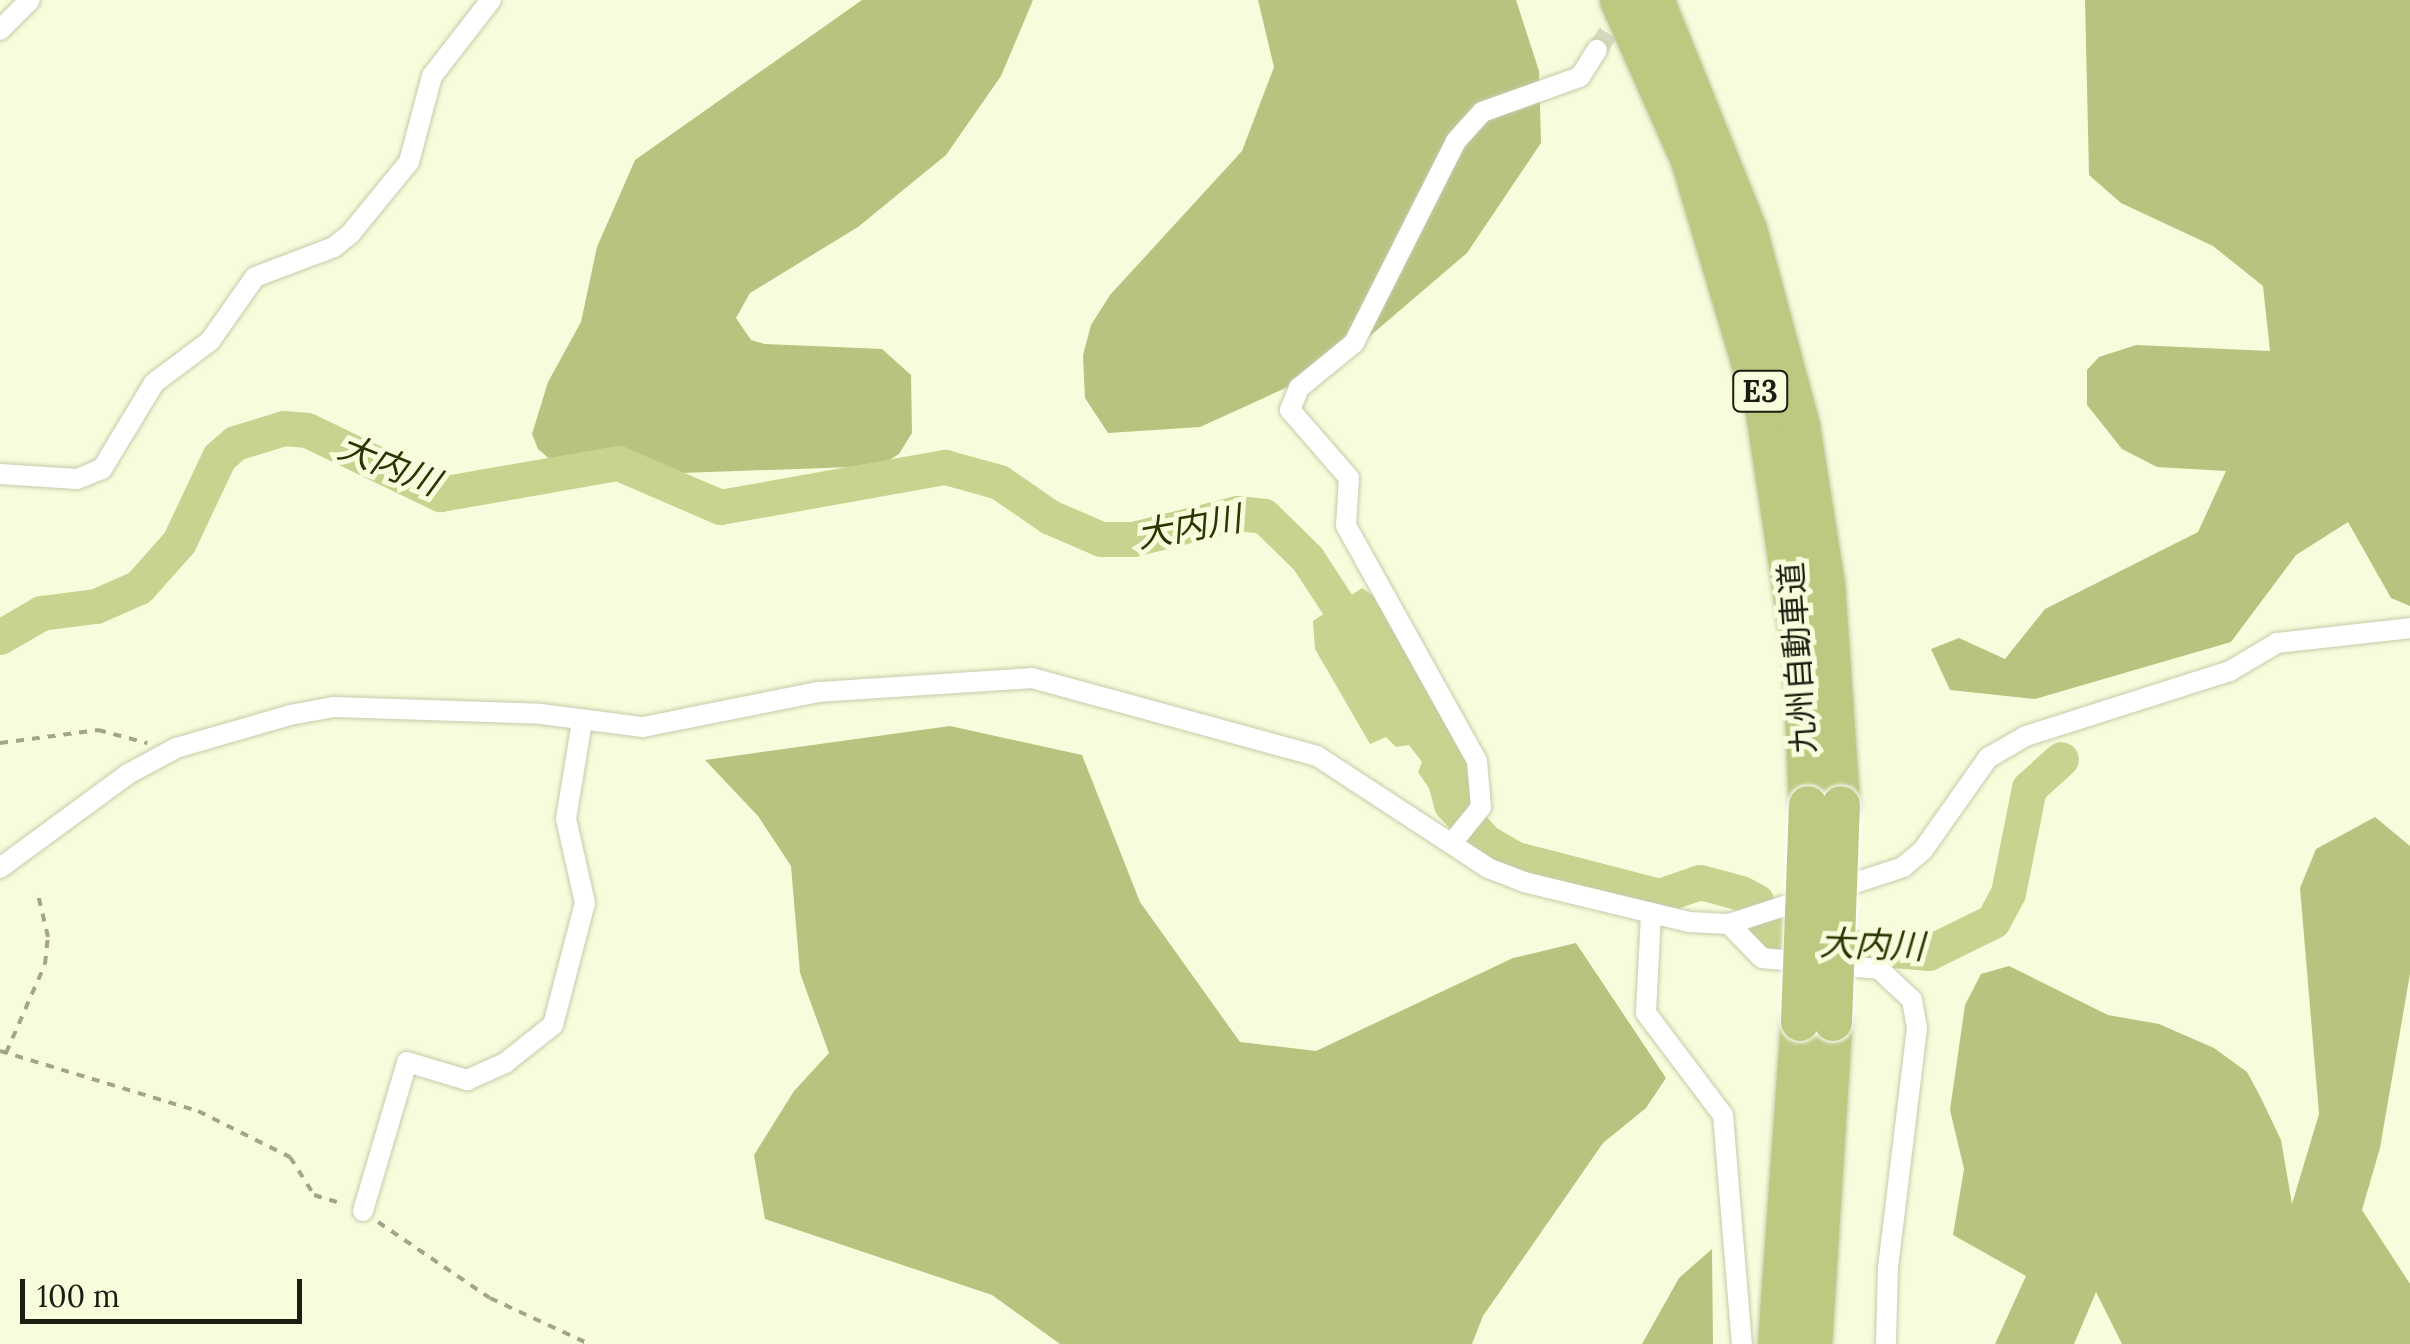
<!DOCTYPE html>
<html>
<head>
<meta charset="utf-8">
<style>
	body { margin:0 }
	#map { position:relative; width:2410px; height:1344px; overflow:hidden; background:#f7fddc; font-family:Lora,"Noto Sans JP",serif }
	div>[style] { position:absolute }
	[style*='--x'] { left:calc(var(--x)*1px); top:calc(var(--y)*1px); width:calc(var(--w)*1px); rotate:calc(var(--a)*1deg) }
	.forest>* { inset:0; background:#b7c37f }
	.water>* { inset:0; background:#c7d48f }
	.river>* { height:35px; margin:-17.5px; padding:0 17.5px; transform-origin:17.5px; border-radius:17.5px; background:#c7d48f }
	.minor-tunnel>* { height:20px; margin-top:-10px; transform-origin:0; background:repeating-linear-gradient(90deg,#d6dbbe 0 20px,transparent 0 30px) }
	.path>* { height:4px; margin-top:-2px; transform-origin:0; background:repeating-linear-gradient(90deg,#a1a58c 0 8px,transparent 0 16px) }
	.roads { filter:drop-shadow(0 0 2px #c4cbaa) drop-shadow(0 0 2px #c4cbaa) }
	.minor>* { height:20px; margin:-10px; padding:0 10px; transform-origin:10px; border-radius:10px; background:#fff }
	.motorway>* { height:38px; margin:-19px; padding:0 19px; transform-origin:19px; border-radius:19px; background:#bdc981 }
	.bridges { filter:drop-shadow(0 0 2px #fff) drop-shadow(0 0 2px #fff) }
	.motorway-bridge>* { height:38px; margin:-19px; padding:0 19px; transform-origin:19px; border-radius:19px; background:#bdc981 }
	span { translate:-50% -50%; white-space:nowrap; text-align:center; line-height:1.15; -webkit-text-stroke:10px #f7fddc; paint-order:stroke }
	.shield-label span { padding:2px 8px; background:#f7fddc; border:2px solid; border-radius:8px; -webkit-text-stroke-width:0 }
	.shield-label { font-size:30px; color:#1b1d11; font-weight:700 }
	.street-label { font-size:32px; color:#1b1d11 }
	.water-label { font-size:35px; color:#2e3400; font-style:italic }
	.scale { position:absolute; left:20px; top:1279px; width:282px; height:45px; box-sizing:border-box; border:5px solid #1b1d11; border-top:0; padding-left:12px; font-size:30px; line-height:35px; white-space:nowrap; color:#1b1d11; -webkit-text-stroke:8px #f7fddc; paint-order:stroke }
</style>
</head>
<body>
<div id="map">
	<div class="forest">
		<i style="clip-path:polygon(862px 0,1033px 0,1001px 76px,946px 155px,858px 227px,750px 293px,736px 318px,751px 340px,765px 344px,882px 349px,911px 375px,912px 433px,899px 454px,880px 466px,570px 477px,538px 449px,532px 434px,548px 382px,581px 322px,597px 247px,635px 160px)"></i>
		<i style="clip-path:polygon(1258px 0,1516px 0,1539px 71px,1541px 143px,1467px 253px,1336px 365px,1200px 427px,1108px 433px,1085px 398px,1083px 355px,1091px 325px,1110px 295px,1242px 151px,1274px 67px)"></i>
		<i style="clip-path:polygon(2085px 0,2410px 0,2410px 606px,2391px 598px,2348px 522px,2296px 555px,2231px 642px,2035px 699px,1950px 690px,1931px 649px,1959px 638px,2005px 659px,2045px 609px,2198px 532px,2226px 471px,2157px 467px,2122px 449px,2087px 405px,2087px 370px,2099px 357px,2136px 345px,2270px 351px,2263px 286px,2213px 246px,2121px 203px,2089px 175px)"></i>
		<i style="clip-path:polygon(950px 726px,1082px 755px,1140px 902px,1240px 1042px,1316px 1051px,1513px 958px,1576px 943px,1666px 1078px,1646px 1108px,1603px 1143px,1483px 1316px,1472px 1344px,1060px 1344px,992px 1295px,765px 1219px,754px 1155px,794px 1091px,829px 1053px,800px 973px,791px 866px,758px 816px,705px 760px)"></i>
		<i style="clip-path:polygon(2375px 817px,2410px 846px,2410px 974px,2380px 1148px,2362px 1210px,2410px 1284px,2410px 1344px,2122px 1344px,2096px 1292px,2074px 1344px,1995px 1344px,2026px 1276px,1953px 1235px,1964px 1169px,1950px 1110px,1965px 1005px,1981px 974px,2009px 966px,2108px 1015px,2159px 1024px,2214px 1048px,2247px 1072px,2260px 1096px,2281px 1140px,2292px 1204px,2319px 1114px,2300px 888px,2316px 849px)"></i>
		<i style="clip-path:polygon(1712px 1249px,1713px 1344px,1642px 1344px,1679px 1278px)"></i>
	</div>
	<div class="water">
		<i style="clip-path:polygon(1362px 588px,1388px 606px,1460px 733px,1475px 798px,1445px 812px,1418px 772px,1422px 762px,1409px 745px,1396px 747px,1386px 737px,1370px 744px,1315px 649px,1313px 621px)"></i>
	</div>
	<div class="river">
		<i style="--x:0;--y:637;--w:48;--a:-30.3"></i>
		<i style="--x:41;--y:613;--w:55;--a:-7.3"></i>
		<i style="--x:96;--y:606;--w:47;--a:-23.8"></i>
		<i style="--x:139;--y:587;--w:60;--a:-48.4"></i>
		<i style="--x:179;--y:542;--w:94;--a:-64.8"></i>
		<i style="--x:219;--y:457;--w:21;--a:-41"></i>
		<i style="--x:235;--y:443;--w:51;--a:-17"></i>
		<i style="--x:284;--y:428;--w:23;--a:5"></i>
		<i style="--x:307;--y:430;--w:148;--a:25.7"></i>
		<i style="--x:440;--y:494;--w:181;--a:-9.9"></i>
		<i style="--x:618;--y:463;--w:111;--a:23.3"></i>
		<i style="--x:720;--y:507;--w:229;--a:-10.1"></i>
		<i style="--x:945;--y:467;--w:56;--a:15.5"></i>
		<i style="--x:999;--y:482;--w:62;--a:34.5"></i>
		<i style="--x:1050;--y:517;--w:56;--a:23.3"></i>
		<i style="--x:1101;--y:539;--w:32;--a:0"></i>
		<i style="--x:1133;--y:539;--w:107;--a:-14"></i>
		<i style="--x:1237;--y:513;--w:27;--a:6"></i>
		<i style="--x:1264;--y:516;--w:60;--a:44.3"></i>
		<i style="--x:1307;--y:558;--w:104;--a:56.8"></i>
		<i style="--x:1439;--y:760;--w:46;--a:74.7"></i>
		<i style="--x:1451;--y:804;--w:52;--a:47.4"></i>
		<i style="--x:1486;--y:842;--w:34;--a:30"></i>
		<i style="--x:1516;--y:859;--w:148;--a:14.5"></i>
		<i style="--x:1659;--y:896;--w:43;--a:-18.9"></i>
		<i style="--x:1700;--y:882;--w:42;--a:15"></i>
		<i style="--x:1741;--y:893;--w:17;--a:28"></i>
		<i style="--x:1756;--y:901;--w:27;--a:68"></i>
		<i style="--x:1766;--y:926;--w:26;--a:36"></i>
		<i style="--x:1787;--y:941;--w:142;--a:4.9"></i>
		<i style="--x:1928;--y:953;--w:72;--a:-26.2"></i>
		<i style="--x:1993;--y:921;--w:32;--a:-62"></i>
		<i style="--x:2008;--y:893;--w:107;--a:-78.7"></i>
		<i style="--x:2029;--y:788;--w:43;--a:-42.2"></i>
	</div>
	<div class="minor-tunnel">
		<i style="--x:1597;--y:50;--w:54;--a:-57.2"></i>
	</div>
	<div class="path">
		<i style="--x:0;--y:743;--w:99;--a:-7.6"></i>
		<i style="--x:98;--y:730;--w:51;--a:14.9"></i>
		<i style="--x:0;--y:1051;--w:207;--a:16.9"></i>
		<i style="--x:198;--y:1111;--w:103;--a:26.6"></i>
		<i style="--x:290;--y:1157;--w:45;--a:57.7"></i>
		<i style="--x:314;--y:1195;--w:30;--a:17"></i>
		<i style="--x:6;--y:1053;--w:97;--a:-66.3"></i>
		<i style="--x:45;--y:964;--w:27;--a:-84"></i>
		<i style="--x:48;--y:937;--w:48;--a:-103.2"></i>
		<i style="--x:378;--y:1222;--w:135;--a:34.2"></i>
		<i style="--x:490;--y:1298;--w:109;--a:24.9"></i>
	</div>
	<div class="roads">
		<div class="minor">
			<i style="--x:0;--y:30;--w:42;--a:-45"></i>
			<i style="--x:0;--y:474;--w:77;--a:3.7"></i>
			<i style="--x:77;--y:479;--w:27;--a:-22"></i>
			<i style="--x:102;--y:469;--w:100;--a:-58.8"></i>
			<i style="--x:154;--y:383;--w:70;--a:-36.9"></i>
			<i style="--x:210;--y:341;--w:78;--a:-54.9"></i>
			<i style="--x:255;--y:277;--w:85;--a:-20.8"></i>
			<i style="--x:334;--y:247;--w:22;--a:-39"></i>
			<i style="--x:351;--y:233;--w:92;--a:-50.8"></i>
			<i style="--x:409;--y:162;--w:89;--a:-75"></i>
			<i style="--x:432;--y:76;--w:96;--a:-52.2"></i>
			<i style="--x:1452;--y:843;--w:46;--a:-51.1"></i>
			<i style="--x:1481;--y:807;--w:46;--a:-95"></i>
			<i style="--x:1477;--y:761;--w:269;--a:-119.1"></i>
			<i style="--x:1346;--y:526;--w:48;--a:-86.4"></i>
			<i style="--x:1349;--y:478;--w:90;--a:-130.9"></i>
			<i style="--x:1290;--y:410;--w:24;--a:-68"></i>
			<i style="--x:1299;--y:388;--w:71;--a:-39.3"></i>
			<i style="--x:1354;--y:343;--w:226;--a:-63.2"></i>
			<i style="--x:1456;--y:141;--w:39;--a:-48"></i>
			<i style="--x:1482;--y:112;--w:104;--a:-19.7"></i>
			<i style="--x:1580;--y:77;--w:32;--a:-58"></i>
			<i style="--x:0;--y:868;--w:159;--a:-36.3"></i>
			<i style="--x:128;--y:774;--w:55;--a:-28.4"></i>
			<i style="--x:176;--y:748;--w:119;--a:-16.1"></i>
			<i style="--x:290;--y:715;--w:45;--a:-10.3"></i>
			<i style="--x:334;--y:707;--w:207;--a:1.9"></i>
			<i style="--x:541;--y:714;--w:103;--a:7.3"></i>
			<i style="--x:643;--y:727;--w:178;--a:-11.3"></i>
			<i style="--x:818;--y:692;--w:214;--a:-3.7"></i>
			<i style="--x:1032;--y:678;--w:295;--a:15.3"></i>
			<i style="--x:1317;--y:756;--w:204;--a:33.2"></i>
			<i style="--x:1488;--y:868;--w:39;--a:21"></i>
			<i style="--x:1524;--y:882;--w:170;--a:13.6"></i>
			<i style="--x:1689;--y:922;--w:40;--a:2.9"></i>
			<i style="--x:1729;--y:924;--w:183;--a:-18.1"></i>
			<i style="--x:1903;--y:867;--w:26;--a:-40"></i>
			<i style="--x:1923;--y:850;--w:113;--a:-54.8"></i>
			<i style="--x:1988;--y:758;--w:44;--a:-30.1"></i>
			<i style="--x:2026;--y:736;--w:214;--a:-17.7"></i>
			<i style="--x:2230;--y:671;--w:55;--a:-30.8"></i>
			<i style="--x:2277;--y:643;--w:134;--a:-6.4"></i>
			<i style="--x:1651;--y:914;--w:99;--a:92.9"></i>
			<i style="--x:1646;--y:1013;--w:128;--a:53"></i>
			<i style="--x:1723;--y:1115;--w:230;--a:85.3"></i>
			<i style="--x:1729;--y:924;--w:47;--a:45.9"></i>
			<i style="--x:1762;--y:958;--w:118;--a:5.4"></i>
			<i style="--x:1879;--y:969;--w:45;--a:43.2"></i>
			<i style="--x:1912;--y:1000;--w:28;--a:80"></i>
			<i style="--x:1917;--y:1028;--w:240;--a:96.9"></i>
			<i style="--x:1888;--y:1266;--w:78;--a:91.5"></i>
			<i style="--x:363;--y:1211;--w:155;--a:-73.5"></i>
			<i style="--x:407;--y:1062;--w:63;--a:16.7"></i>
			<i style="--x:467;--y:1080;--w:42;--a:-24.1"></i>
			<i style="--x:505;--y:1063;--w:61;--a:-38.4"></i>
			<i style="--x:553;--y:1025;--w:126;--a:-75.3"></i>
			<i style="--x:585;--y:903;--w:86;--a:-102.7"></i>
			<i style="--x:566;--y:819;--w:99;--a:-80.7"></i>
		</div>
		<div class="motorway">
			<i style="--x:1619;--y:0;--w:175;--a:66.1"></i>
			<i style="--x:1690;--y:160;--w:263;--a:73.4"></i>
			<i style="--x:1765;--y:412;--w:247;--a:81.4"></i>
			<i style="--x:1802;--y:656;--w:149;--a:87.7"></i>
			<i style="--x:1655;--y:0;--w:248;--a:68"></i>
			<i style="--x:1748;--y:230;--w:204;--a:74.9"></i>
			<i style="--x:1801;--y:427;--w:159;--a:81"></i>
			<i style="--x:1826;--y:584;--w:222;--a:86.1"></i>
			<i style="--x:1777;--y:1344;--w:323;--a:-85.9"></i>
			<i style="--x:1813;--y:1344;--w:323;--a:-86.4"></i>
		</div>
	</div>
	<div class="bridges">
		<div class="motorway-bridge">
			<i style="--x:1800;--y:1022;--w:217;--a:-87.9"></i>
			<i style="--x:1833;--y:1022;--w:217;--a:-87.9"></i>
		</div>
	</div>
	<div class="shield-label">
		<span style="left:1760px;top:391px">E3</span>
	</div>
	<div class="street-label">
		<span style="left:1798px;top:658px;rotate:-94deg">九州自動車道</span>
	</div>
	<div class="water-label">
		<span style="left:389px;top:465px;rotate:22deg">大内川</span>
		<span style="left:1189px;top:527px;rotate:-10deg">大内川</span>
		<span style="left:1872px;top:945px;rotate:2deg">大内川</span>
	</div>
	<div class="scale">100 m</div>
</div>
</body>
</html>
